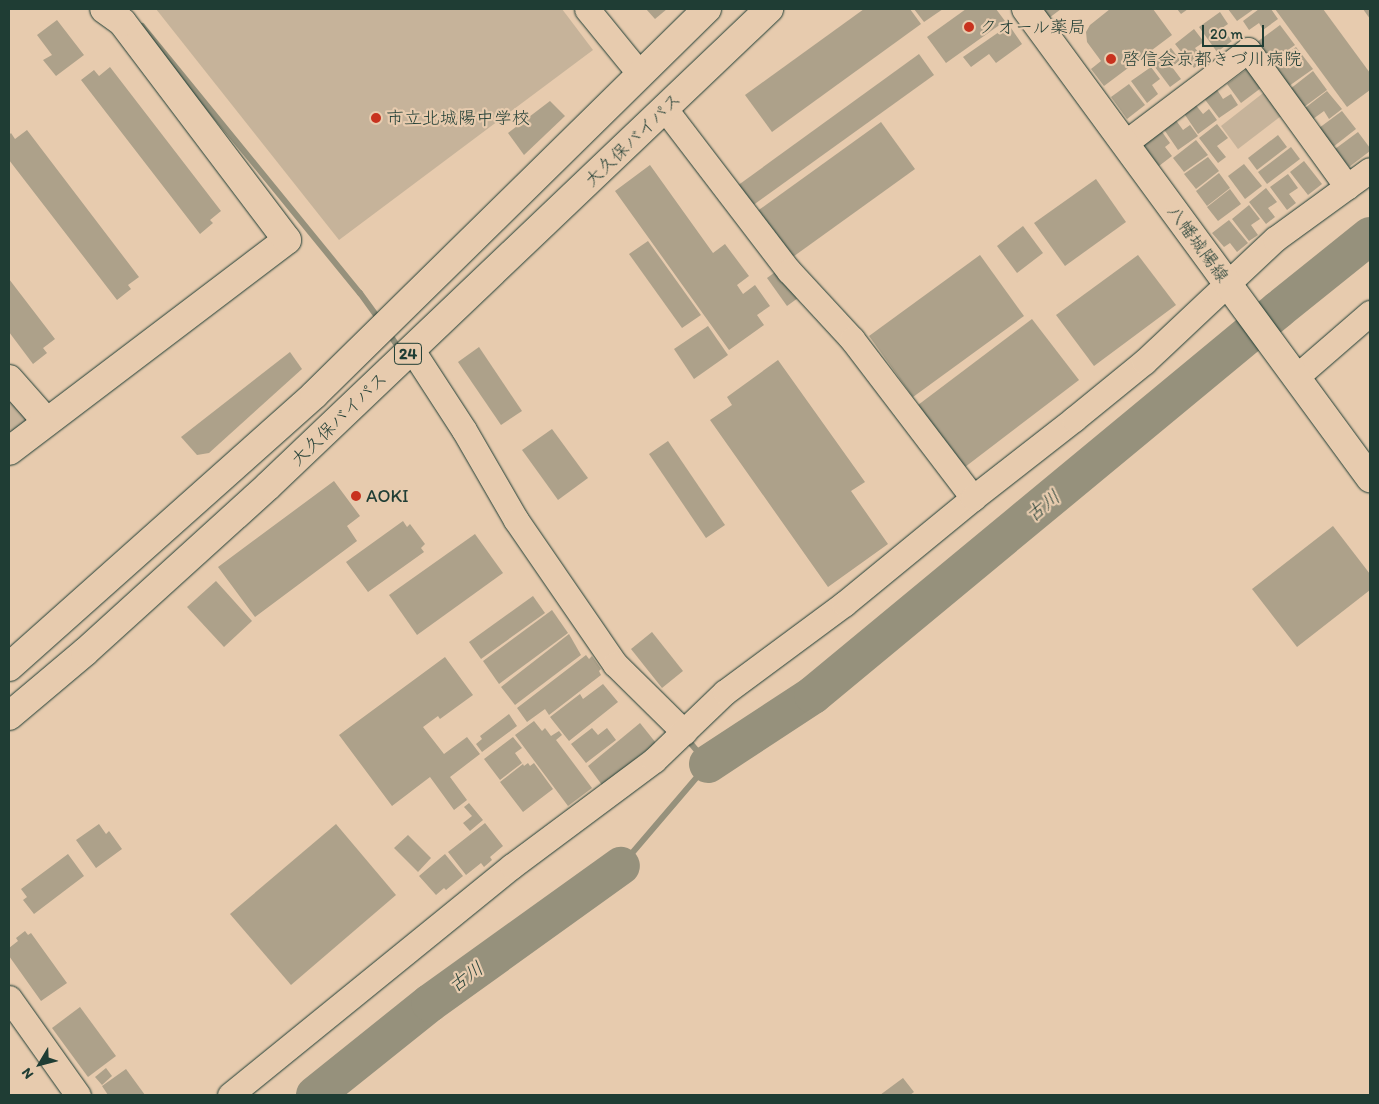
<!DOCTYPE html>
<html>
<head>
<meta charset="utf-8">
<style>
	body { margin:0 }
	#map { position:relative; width:1379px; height:1104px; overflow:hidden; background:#e7cbae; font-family:Itim,"Klee One",sans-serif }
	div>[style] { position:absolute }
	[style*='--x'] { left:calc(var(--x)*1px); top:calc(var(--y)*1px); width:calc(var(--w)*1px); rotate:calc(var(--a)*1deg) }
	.green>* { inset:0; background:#c6b39a }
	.stream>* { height:6px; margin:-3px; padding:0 3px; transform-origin:3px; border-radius:3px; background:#96917c }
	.river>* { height:38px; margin:-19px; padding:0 19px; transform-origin:19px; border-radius:19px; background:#96917c }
	.building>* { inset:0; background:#ada18a }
	.roads { filter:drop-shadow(0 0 1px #1f3d34) drop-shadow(0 0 1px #1f3d34) }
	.minor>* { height:25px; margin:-12.5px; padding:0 12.5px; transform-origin:12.5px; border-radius:12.5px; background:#e7cbae }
	.tertiary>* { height:28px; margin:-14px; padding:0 14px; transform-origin:14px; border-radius:14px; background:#e7cbae }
	.secondary>* { height:28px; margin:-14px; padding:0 14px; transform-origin:14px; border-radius:14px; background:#e7cbae }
	.trunk>* { height:28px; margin:-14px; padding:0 14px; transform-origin:14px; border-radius:14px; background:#e7cbae }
	.dots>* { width:14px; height:14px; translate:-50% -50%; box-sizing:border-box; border:2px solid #e7cbae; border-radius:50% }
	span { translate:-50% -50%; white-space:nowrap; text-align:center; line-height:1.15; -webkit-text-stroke:4.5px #e7cbae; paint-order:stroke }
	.shield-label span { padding:1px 4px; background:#e7cbae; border:1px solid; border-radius:4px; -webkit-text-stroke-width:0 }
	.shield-label { font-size:16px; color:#1f3d34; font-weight:700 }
	.poi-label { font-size:18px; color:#1f3d34 }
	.left { translate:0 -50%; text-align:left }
	.street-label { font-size:18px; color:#1f3d34 }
	.water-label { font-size:19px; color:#2b453b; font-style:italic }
	.frame { position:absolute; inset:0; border:10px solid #1f3d34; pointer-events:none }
	.north { position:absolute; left:15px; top:1039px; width:50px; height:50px; -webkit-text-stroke:4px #e7cbae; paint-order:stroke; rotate:233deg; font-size:14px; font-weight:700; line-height:20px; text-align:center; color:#1f3d34 }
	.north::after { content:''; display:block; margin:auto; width:18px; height:22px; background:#1f3d34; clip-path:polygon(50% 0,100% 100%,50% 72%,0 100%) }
	.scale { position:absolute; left:1202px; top:25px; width:62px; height:22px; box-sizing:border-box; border:2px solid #1f3d34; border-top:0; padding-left:6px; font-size:15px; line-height:18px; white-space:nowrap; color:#1f3d34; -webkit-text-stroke:4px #e7cbae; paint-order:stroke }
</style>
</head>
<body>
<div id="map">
	<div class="green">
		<i style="clip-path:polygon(156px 9px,562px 9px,593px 50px,339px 240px)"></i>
		<i style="clip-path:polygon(1267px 90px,1285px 113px,1238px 149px,1221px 126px)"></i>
		<i style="clip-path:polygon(9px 396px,32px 420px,9px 437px)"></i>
	</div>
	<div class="stream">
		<i style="--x:142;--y:26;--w:345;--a:50.8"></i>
		<i style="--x:360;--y:293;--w:36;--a:54"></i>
		<i style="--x:388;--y:332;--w:23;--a:56"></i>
		<i style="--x:621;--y:866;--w:134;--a:-49.5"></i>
		<i style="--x:708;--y:764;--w:35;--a:-130"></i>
	</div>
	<div class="river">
		<i style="--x:708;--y:764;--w:126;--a:-33.3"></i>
		<i style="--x:813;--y:695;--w:604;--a:-39.62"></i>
		<i style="--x:1278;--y:310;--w:118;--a:-38.8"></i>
		<i style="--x:315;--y:1095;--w:147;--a:-38.7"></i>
		<i style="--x:430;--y:1003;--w:235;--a:-35.7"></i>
	</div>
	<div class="building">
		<i style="clip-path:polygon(646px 9px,667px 9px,655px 19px)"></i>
		<i style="clip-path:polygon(864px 9px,910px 9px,921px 24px,772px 132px,745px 95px)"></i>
		<i style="clip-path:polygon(914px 9px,943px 9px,924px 22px)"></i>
		<i style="clip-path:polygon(966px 9px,996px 9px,1005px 21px,946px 63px,927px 37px)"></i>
		<i style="clip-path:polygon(1042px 9px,1061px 9px,1049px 18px)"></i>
		<i style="clip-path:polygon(1110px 9px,1153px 9px,1172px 35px,1104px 86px,1091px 69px,1101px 61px,1087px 42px,1086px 32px,1090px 25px)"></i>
		<i style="clip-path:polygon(1177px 9px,1188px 9px,1181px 14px)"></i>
		<i style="clip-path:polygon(1228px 9px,1254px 9px,1237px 21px)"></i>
		<i style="clip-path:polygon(1259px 9px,1271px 9px,1278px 19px,1263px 30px,1259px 23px,1249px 30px,1243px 21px)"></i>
		<i style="clip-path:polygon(1275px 9px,1323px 9px,1370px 73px,1370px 90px,1347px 107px)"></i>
		<i style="clip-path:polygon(1363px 9px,1370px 9px,1370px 19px)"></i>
		<i style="clip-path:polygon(1220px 12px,1228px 24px,1222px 28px,1232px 41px,1217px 52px,1199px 27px)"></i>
		<i style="clip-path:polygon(57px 20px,84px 55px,56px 76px,43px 60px,52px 55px,37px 35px)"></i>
		<i style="clip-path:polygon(1009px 25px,1022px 44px,996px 63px,989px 54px,971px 67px,963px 57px)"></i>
		<i style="clip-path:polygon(1280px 25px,1295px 45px,1271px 62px,1257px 42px)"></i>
		<i style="clip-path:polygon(1194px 29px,1204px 42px,1195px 48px,1204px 60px,1194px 68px,1175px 44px)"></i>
		<i style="clip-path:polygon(1296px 47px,1313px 69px,1289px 86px,1273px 65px)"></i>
		<i style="clip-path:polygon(1171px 48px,1180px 60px,1172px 67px,1181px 79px,1170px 87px,1152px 63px)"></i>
		<i style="clip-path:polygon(919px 54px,934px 75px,752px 206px,737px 186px)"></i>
		<i style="clip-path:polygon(110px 67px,221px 211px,210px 220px,213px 223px,200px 234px,81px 80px,94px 70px,99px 76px)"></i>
		<i style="clip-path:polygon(1151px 67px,1160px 79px,1152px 85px,1158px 94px,1147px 103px,1131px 81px)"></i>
		<i style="clip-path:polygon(1247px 69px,1261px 88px,1241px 103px,1227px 84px)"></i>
		<i style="clip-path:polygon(1313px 71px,1327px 90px,1304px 107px,1290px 89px)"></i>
		<i style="clip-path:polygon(1129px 84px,1145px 105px,1127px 119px,1111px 97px)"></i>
		<i style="clip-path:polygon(1216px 88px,1223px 99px,1231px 94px,1238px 105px,1219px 118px,1203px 97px)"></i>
		<i style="clip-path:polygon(1327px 91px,1342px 109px,1329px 119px,1324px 111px,1313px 119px,1305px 108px)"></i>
		<i style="clip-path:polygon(550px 101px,565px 116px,524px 155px,508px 133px)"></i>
		<i style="clip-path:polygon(1195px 104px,1203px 114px,1209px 109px,1217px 120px,1198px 134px,1183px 112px)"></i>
		<i style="clip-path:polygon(1342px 111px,1356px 129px,1333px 147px,1319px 128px)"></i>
		<i style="clip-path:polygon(1175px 119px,1183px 130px,1190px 125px,1198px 136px,1178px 150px,1163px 128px)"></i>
		<i style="clip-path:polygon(881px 122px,915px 169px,790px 259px,756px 212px)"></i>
		<i style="clip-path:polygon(1217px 124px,1228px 138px,1217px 146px,1226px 157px,1218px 163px,1199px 138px)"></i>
		<i style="clip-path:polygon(1160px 129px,1170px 143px,1165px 147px,1172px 156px,1159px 166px,1142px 143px)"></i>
		<i style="clip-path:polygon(27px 130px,139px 277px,128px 285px,131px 289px,117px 300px,9px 160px,9px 135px,11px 133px,15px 139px)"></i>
		<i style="clip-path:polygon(1358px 132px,1370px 148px,1370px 151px,1349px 167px,1335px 149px)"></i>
		<i style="clip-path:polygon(1278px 135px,1287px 147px,1257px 170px,1248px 158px)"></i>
		<i style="clip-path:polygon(1196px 140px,1208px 155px,1184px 172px,1173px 158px)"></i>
		<i style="clip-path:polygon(1291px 147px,1300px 159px,1267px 184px,1258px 172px)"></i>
		<i style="clip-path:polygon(1208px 157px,1219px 171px,1196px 189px,1184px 174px)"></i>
		<i style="clip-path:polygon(1304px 161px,1322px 184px,1308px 195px,1290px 172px)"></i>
		<i style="clip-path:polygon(1244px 164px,1262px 186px,1245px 199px,1228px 176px)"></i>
		<i style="clip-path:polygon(650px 165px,713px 253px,725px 244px,749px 276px,737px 285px,743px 294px,755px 285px,770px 306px,757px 315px,764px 325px,729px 350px,615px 191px)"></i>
		<i style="clip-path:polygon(1219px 173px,1230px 188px,1207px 206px,1196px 191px)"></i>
		<i style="clip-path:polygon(1288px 174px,1298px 188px,1289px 194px,1296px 203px,1287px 210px,1270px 187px)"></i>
		<i style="clip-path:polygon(1096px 179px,1126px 222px,1065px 266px,1034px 223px)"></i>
		<i style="clip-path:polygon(1266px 188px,1277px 202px,1268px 208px,1275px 217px,1266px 224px,1249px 202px)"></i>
		<i style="clip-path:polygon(1230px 189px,1241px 204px,1218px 221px,1207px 207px)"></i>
		<i style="clip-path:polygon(1249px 205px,1260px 219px,1251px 225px,1258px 235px,1249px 241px,1232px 219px)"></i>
		<i style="clip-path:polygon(1229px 220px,1248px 243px,1237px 252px,1230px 243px,1224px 247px,1212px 233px)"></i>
		<i style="clip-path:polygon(1023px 226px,1043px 253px,1017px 273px,997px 246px)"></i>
		<i style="clip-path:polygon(648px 241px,701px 315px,682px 328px,629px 254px)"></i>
		<i style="clip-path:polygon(980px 255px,1024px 316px,913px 397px,869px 336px)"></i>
		<i style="clip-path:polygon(1138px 255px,1176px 305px,1094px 366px,1056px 315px)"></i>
		<i style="clip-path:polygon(778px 270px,798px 298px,787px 306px,767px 278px)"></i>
		<i style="clip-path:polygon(9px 279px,55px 339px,43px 348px,47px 353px,33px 364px,9px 332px)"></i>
		<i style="clip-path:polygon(1032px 319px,1079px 380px,965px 467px,918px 405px)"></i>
		<i style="clip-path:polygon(708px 326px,728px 355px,694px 379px,674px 349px)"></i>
		<i style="clip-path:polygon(479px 347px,522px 411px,501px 425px,458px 362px)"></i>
		<i style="clip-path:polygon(290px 352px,302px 369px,209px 453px,197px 455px,181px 437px)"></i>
		<i style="clip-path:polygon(778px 360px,865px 482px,851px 491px,888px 544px,828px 587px,710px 420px,732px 405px,727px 397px)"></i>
		<i style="clip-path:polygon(552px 429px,588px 478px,558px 500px,522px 450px)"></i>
		<i style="clip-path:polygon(668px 441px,725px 525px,706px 538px,649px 454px)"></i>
		<i style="clip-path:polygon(334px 481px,360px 516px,347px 526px,357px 541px,255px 617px,218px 567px)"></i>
		<i style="clip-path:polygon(403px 521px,407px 527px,410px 524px,425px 544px,421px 548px,424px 552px,368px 592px,346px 562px)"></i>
		<i style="clip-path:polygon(1333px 526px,1370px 574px,1370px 590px,1297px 647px,1252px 589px)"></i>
		<i style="clip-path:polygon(475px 534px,503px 573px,417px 635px,389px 595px)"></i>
		<i style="clip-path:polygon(216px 581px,252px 621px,224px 647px,187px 607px)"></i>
		<i style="clip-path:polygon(533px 596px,545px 613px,481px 659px,469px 642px)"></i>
		<i style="clip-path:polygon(552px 610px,568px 633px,499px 684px,483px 661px)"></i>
		<i style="clip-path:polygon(652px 632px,683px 671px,662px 688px,631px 649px)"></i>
		<i style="clip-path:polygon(569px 634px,581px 655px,515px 705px,501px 687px)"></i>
		<i style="clip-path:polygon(586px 655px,589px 659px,592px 656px,601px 669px,599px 671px,601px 675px,549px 715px,545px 709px,527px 722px,517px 708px)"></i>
		<i style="clip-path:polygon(445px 657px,473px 695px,440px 719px,438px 716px,423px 727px,444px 754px,467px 737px,480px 754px,450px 777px,467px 800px,454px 810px,430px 777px,392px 806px,339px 735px)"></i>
		<i style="clip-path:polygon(603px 684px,618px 702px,569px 741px,550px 717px,580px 694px,583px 699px)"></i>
		<i style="clip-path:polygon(509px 714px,517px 726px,482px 752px,476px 744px,482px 739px,480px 736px)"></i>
		<i style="clip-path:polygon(534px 721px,542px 731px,545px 728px,551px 736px,559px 731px,562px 735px,556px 740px,592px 788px,568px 806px,515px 735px)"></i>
		<i style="clip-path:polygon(640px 723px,656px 743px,602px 785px,588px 766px)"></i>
		<i style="clip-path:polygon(592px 728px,598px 735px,607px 728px,616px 740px,586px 763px,571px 744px)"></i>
		<i style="clip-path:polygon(513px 737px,522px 748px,515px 753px,522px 763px,500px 780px,484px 759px)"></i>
		<i style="clip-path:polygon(528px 763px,530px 766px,534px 763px,553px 789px,523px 812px,500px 782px,523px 764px,524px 766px)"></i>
		<i style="clip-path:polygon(469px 803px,483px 820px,470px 831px,463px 823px,472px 816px,464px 807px)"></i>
		<i style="clip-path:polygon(485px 823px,503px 846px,490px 857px,492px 860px,484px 867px,481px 863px,466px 875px,448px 852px)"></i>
		<i style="clip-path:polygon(99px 824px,106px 834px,109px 831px,122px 849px,96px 868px,76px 840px)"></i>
		<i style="clip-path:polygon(336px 824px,396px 895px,291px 985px,230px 914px)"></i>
		<i style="clip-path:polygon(408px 835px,431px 858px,418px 872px,394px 848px)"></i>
		<i style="clip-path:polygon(68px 854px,84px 876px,34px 914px,23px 900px,27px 897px,21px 889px)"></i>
		<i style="clip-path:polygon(445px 854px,463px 876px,446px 890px,444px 888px,436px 895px,419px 876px)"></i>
		<i style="clip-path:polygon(25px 931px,28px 935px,31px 933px,67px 983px,41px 1001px,9px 956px,9px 948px,18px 941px,16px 938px)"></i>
		<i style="clip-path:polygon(80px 1007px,116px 1056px,88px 1077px,52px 1028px)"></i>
		<i style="clip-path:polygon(106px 1068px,112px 1076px,102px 1085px,95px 1077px)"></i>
		<i style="clip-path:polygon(126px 1069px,145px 1095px,108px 1095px,102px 1086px)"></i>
		<i style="clip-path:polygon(903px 1078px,914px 1092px,910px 1095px,880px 1095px)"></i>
	</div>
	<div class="roads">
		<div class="minor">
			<i style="--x:587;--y:9;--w:84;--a:50.8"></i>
			<i style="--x:665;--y:109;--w:204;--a:52.6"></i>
			<i style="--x:789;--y:271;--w:93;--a:47.2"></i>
			<i style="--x:852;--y:339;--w:200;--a:52.7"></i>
			<i style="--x:1125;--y:143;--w:154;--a:-37.1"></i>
			<i style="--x:1248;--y:50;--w:169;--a:54.1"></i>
			<i style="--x:412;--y:350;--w:95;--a:57"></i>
			<i style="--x:464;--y:430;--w:104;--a:60"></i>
			<i style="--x:516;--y:520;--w:175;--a:55.5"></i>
			<i style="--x:615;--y:664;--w:97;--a:44.6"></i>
			<i style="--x:1296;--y:377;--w:98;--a:-40.9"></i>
			<i style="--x:9;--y:998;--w:119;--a:54.6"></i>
			<i style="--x:230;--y:1095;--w:363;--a:-39.1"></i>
			<i style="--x:512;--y:866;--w:177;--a:-36.7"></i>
			<i style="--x:654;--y:760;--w:98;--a:-43.8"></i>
			<i style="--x:725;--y:692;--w:148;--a:-36.5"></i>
			<i style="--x:844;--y:604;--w:167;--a:-39.4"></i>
			<i style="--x:973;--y:498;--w:128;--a:-38"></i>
			<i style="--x:1074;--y:419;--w:90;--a:-39.2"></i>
			<i style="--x:1144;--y:362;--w:180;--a:-43.2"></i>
			<i style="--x:1275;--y:239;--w:117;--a:-36"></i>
		</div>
		<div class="tertiary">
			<i style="--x:9;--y:379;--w:57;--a:48.5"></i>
			<i style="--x:9;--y:451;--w:349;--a:-37.2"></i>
			<i style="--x:287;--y:240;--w:273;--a:-127.1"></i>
			<i style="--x:122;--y:22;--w:22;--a:-144"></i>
		</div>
		<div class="secondary">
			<i style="--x:1026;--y:9;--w:582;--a:53.74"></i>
		</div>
		<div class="trunk">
			<i style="--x:9;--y:667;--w:409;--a:-41.7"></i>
			<i style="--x:314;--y:395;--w:551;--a:-44.49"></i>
			<i style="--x:9;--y:716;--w:99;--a:-40.1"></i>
			<i style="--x:85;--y:652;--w:247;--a:-42.2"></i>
			<i style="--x:268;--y:486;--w:692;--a:-43.59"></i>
		</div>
	</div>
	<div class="dots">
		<i style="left:969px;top:27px;background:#c8321e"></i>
		<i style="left:1111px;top:59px;background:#c8321e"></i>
		<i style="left:376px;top:118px;background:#c8321e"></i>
		<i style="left:356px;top:496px;background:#c8321e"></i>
	</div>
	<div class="shield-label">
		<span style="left:408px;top:354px">24</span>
	</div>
	<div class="poi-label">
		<span class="left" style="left:979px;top:27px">クオール薬局</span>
		<span class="left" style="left:1122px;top:59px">啓信会京都きづ川病院</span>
		<span class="left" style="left:386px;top:118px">市立北城陽中学校</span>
		<span class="left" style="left:366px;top:496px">AOKI</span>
	</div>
	<div class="street-label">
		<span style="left:633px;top:140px;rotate:-44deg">大久保バイパス</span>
		<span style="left:1198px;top:244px;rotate:54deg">八幡城陽線</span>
		<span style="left:339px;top:419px;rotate:-44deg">大久保バイパス</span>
	</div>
	<div class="water-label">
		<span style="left:1043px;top:506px;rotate:-39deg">古川</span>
		<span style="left:466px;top:977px;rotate:-36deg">古川</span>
	</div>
	<div class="frame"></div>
	<div class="north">N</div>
	<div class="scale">20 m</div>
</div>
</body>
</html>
